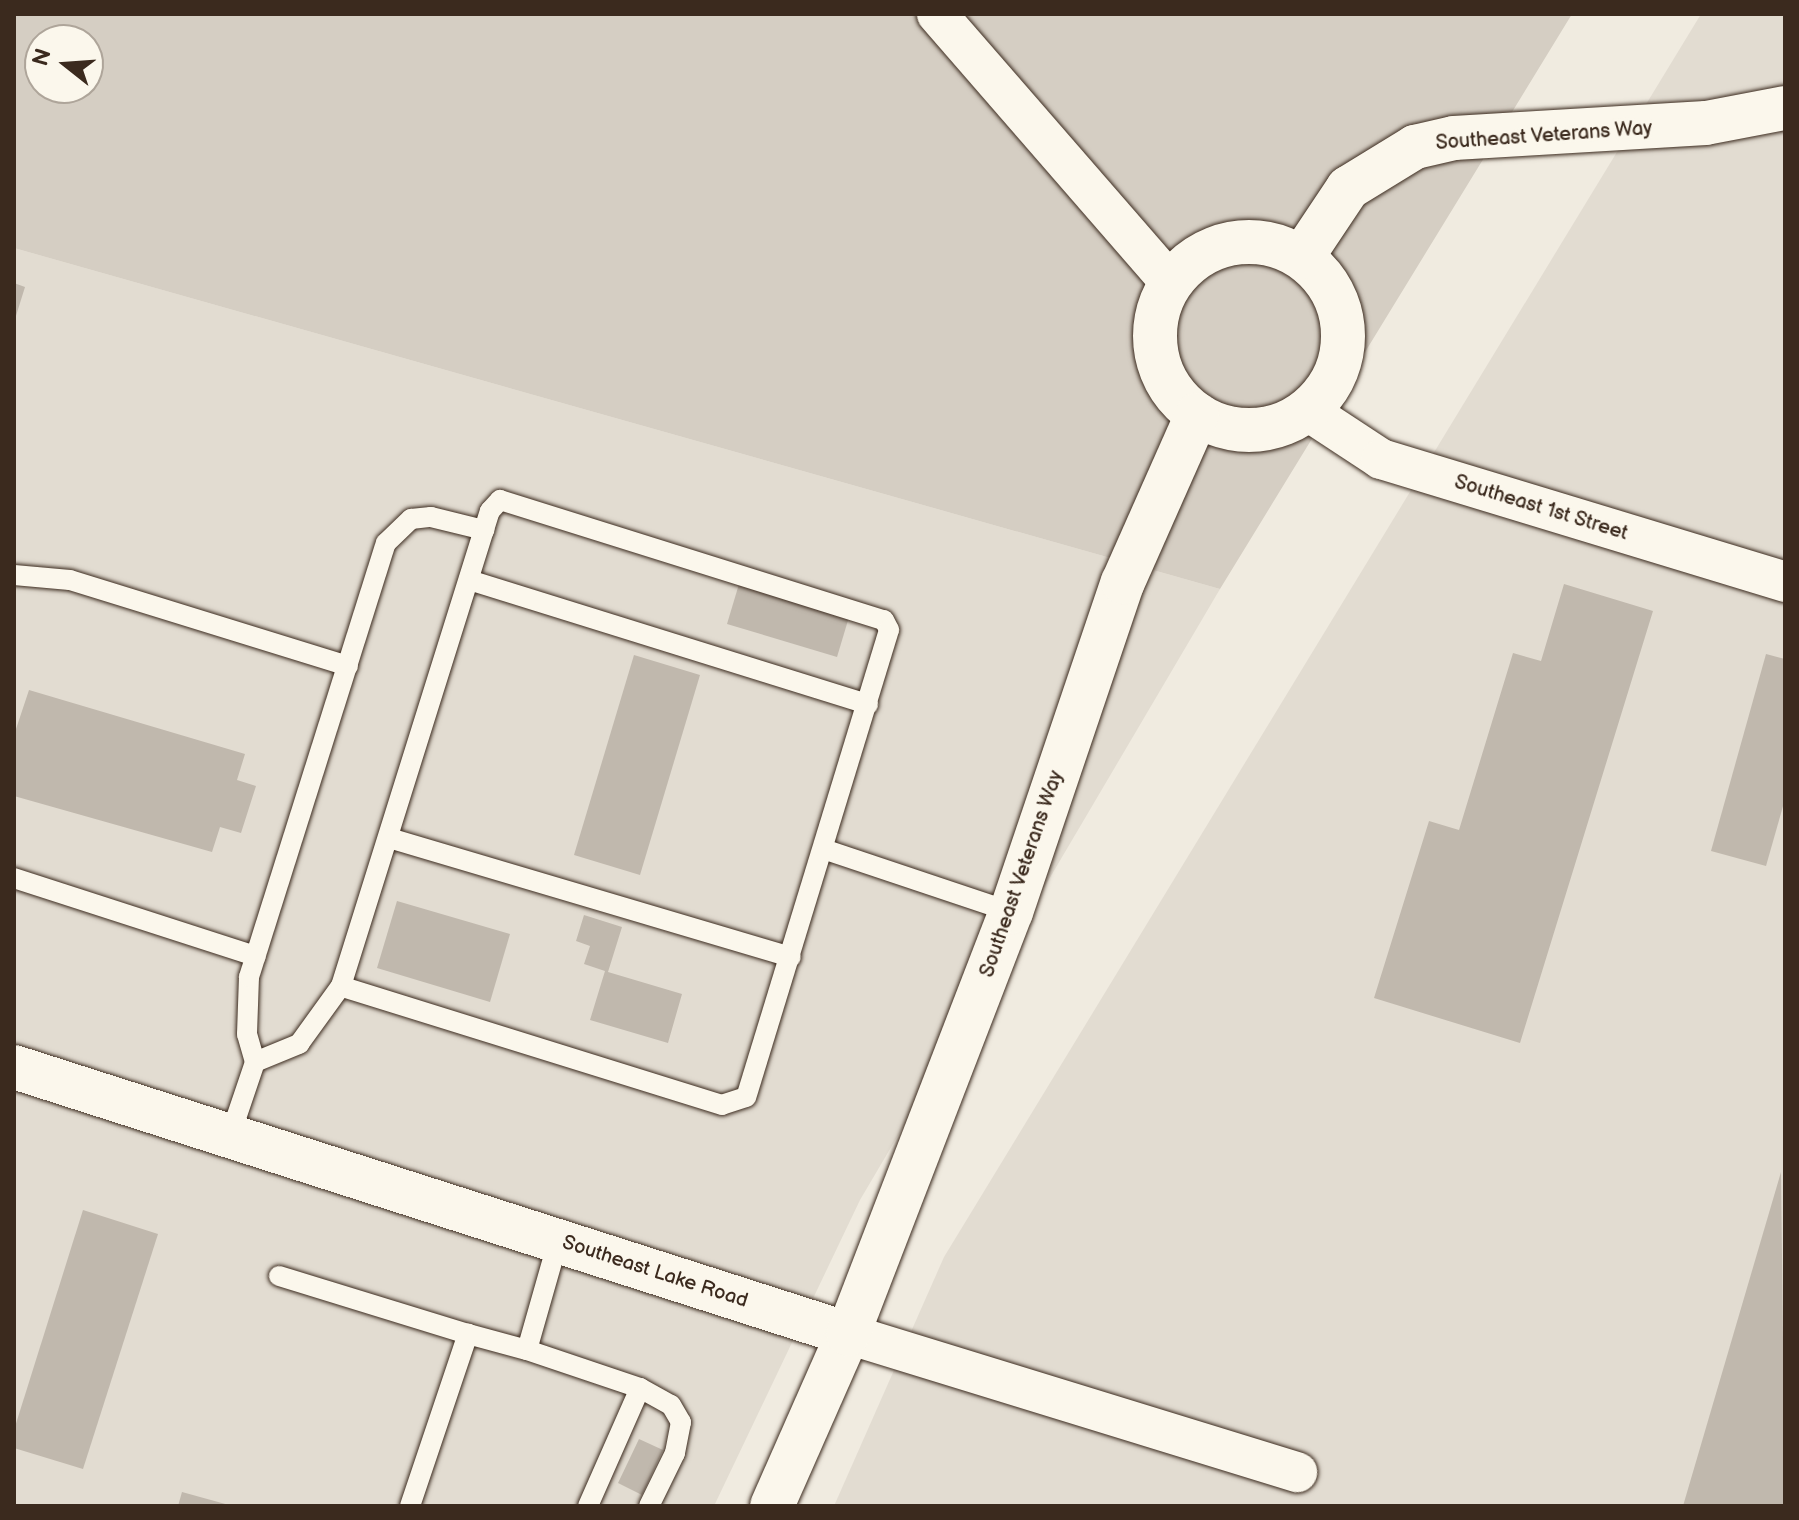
<!DOCTYPE html>
<html>
<head>
<meta charset="utf-8">
<style>
	body { margin:0 }
	#map { position:relative; width:1799px; height:1520px; overflow:hidden; background:#f0ebe0; font-family:"Balsamiq Sans",sans-serif }
	div>[style] { position:absolute }
	[style*='--x'] { left:calc(var(--x)*1px); top:calc(var(--y)*1px); width:calc(var(--w)*1px); rotate:calc(var(--a)*1deg) }
	.built>* { inset:0; background:#e2dcd1 }
	.green>* { inset:0; background:#d5cec3 }
	.building>* { inset:0; background:#c0b8ad }
	.roads { filter:drop-shadow(0 0 2px #3b2a1e) drop-shadow(0 0 2px #3b2a1e) }
	.service>* { height:20px; margin:-10px; padding:0 10px; transform-origin:10px; border-radius:10px; background:#fbf7ec }
	.minor>* { height:40px; margin:-20px; padding:0 20px; transform-origin:20px; border-radius:20px; background:#fbf7ec }
	.tertiary>* { height:44px; margin:-22px; padding:0 22px; transform-origin:22px; border-radius:22px; background:#fbf7ec }
	.secondary>* { height:44px; margin:-22px; padding:0 22px; transform-origin:22px; border-radius:22px; background:#fbf7ec }
	.secondary>.ring { margin:-22px; padding:0; box-sizing:content-box; background:none; border:44px solid #fbf7ec; border-radius:50% }
	span { translate:-50% -50%; white-space:nowrap; text-align:center; line-height:1.15; -webkit-text-stroke:6px #fbf7ec; paint-order:stroke }
	.street-label { font-size:20px; color:#3b2a1e }
	.frame { position:absolute; inset:0; border:16px solid #3b2a1e; pointer-events:none }
	.north { position:absolute; left:24px; top:24px; width:80px; height:80px; box-sizing:border-box; background:#fbf7ec; border:2px solid #aea59a; border-radius:50%; rotate:287deg; font-size:22px; font-weight:700; line-height:32px; text-align:center; color:#3b2a1e }
	.north::after { content:''; display:block; margin:auto; width:28px; height:36px; background:#3b2a1e; clip-path:polygon(50% 0,100% 100%,50% 72%,0 100%) }
</style>
</head>
<body>
<div id="map">
	<div class="built">
		<i style="clip-path:polygon(1701px 14px,1785px 14px,1785px 1506px,834px 1506px,944px 1257px)"></i>
		<i style="clip-path:polygon(14px 248px,1220px 589px,860px 1200px,714px 1506px,14px 1506px)"></i>
	</div>
	<div class="green">
		<i style="clip-path:polygon(evenodd,14px 14px,1572px 14px,1220px 589px,14px 248px,14px 14px,40px 40px,88px 40px,88px 88px,40px 88px,40px 40px)"></i>
	</div>
	<div class="building">
		<i style="clip-path:polygon(14px 283px,25px 287px,15px 319px,14px 319px)"></i>
		<i style="clip-path:polygon(739px 584px,849px 617px,837px 657px,727px 624px)"></i>
		<i style="clip-path:polygon(1564px 584px,1653px 611px,1520px 1043px,1374px 998px,1429px 821px,1459px 830px,1513px 653px,1541px 661px)"></i>
		<i style="clip-path:polygon(1766px 654px,1785px 659px,1785px 799px,1766px 866px,1711px 851px)"></i>
		<i style="clip-path:polygon(634px 655px,700px 675px,640px 875px,574px 855px)"></i>
		<i style="clip-path:polygon(29px 690px,245px 754px,237px 780px,256px 786px,241px 833px,220px 827px,212px 852px,14px 796px,14px 735px)"></i>
		<i style="clip-path:polygon(397px 901px,510px 934px,490px 1002px,377px 968px)"></i>
		<i style="clip-path:polygon(584px 915px,622px 927px,608px 972px,682px 994px,668px 1043px,590px 1020px,605px 971px,584px 964px,590px 946px,576px 941px)"></i>
		<i style="clip-path:polygon(1781px 1172px,1785px 1506px,1683px 1506px)"></i>
		<i style="clip-path:polygon(83px 1210px,158px 1234px,83px 1469px,14px 1448px,14px 1430px)"></i>
		<i style="clip-path:polygon(639px 1439px,663px 1450px,642px 1495px,618px 1483px)"></i>
		<i style="clip-path:polygon(182px 1492px,229px 1505px,229px 1506px,178px 1506px)"></i>
	</div>
	<div class="roads">
		<div class="service">
			<i style="--x:14;--y:575;--w:56;--a:5.1"></i>
			<i style="--x:70;--y:580;--w:291;--a:17.2"></i>
			<i style="--x:469;--y:580;--w:418;--a:17.3"></i>
			<i style="--x:389;--y:838;--w:419;--a:16.5"></i>
			<i style="--x:823;--y:849;--w:198;--a:18.5"></i>
			<i style="--x:14;--y:878;--w:254;--a:17.9"></i>
			<i style="--x:255;--y:1062;--w:48;--a:-22.2"></i>
			<i style="--x:299;--y:1044;--w:72;--a:-54.1"></i>
			<i style="--x:341;--y:986;--w:498;--a:-72.6"></i>
			<i style="--x:490;--y:511;--w:15;--a:-48"></i>
			<i style="--x:500;--y:500;--w:402;--a:17.4"></i>
			<i style="--x:884;--y:620;--w:11;--a:63"></i>
			<i style="--x:889;--y:630;--w:488;--a:107"></i>
			<i style="--x:746;--y:1097;--w:25;--a:162"></i>
			<i style="--x:722;--y:1105;--w:399;--a:-162.7"></i>
			<i style="--x:230;--y:1136;--w:78;--a:-71.3"></i>
			<i style="--x:255;--y:1062;--w:29;--a:-106"></i>
			<i style="--x:247;--y:1034;--w:57;--a:-88"></i>
			<i style="--x:249;--y:977;--w:455;--a:-72.5"></i>
			<i style="--x:386;--y:543;--w:35;--a:-44"></i>
			<i style="--x:411;--y:519;--w:20;--a:-6"></i>
			<i style="--x:431;--y:517;--w:55;--a:13.8"></i>
			<i style="--x:558;--y:1241;--w:113;--a:105.9"></i>
			<i style="--x:527;--y:1350;--w:119;--a:18.6"></i>
			<i style="--x:640;--y:1388;--w:35;--a:29"></i>
			<i style="--x:671;--y:1405;--w:20;--a:60"></i>
			<i style="--x:681;--y:1422;--w:32;--a:101"></i>
			<i style="--x:675;--y:1453;--w:59;--a:116.1"></i>
			<i style="--x:279;--y:1276;--w:198;--a:17.1"></i>
			<i style="--x:410;--y:1506;--w:182;--a:-71.4"></i>
			<i style="--x:468;--y:1334;--w:61;--a:15.2"></i>
			<i style="--x:588;--y:1506;--w:129;--a:-66.2"></i>
		</div>
		<div class="minor">
			<i style="--x:937;--y:14;--w:357;--a:49"></i>
			<i style="--x:1308;--y:411;--w:87;--a:33.3"></i>
			<i style="--x:1381;--y:459;--w:422;--a:16.9"></i>
			<i style="--x:848;--y:1334;--w:470;--a:17.1"></i>
		</div>
		<div class="tertiary">
			<i style="--x:14;--y:1067;--w:876;--a:17.75"></i>
		</div>
		<div class="secondary">
			<i class="ring" style="left:1155px;top:242px;width:144px;height:144px"></i>
			<i style="--x:1302;--y:257;--w:83;--a:-56.3"></i>
			<i style="--x:1348;--y:188;--w:79;--a:-31.5"></i>
			<i style="--x:1415;--y:147;--w:40;--a:-13"></i>
			<i style="--x:1454;--y:138;--w:252;--a:-3.4"></i>
			<i style="--x:1706;--y:123;--w:80;--a:-10.8"></i>
			<i style="--x:772;--y:1506;--w:188;--a:-66.2"></i>
			<i style="--x:848;--y:1334;--w:452;--a:-68.9"></i>
			<i style="--x:1011;--y:912;--w:348;--a:-71.3"></i>
			<i style="--x:1123;--y:582;--w:183;--a:-66.1"></i>
		</div>
	</div>
	<div class="street-label">
		<span style="left:1544px;top:136px;rotate:-4deg">Southeast Veterans Way</span>
		<span style="left:1541px;top:508px;rotate:17deg">Southeast 1st Street</span>
		<span style="left:1022px;top:874px;rotate:-71deg">Southeast Veterans Way</span>
		<span style="left:655px;top:1272px;rotate:18deg">Southeast Lake Road</span>
	</div>
	<div class="frame"></div>
	<div class="north">N</div>
</div>
</body>
</html>
